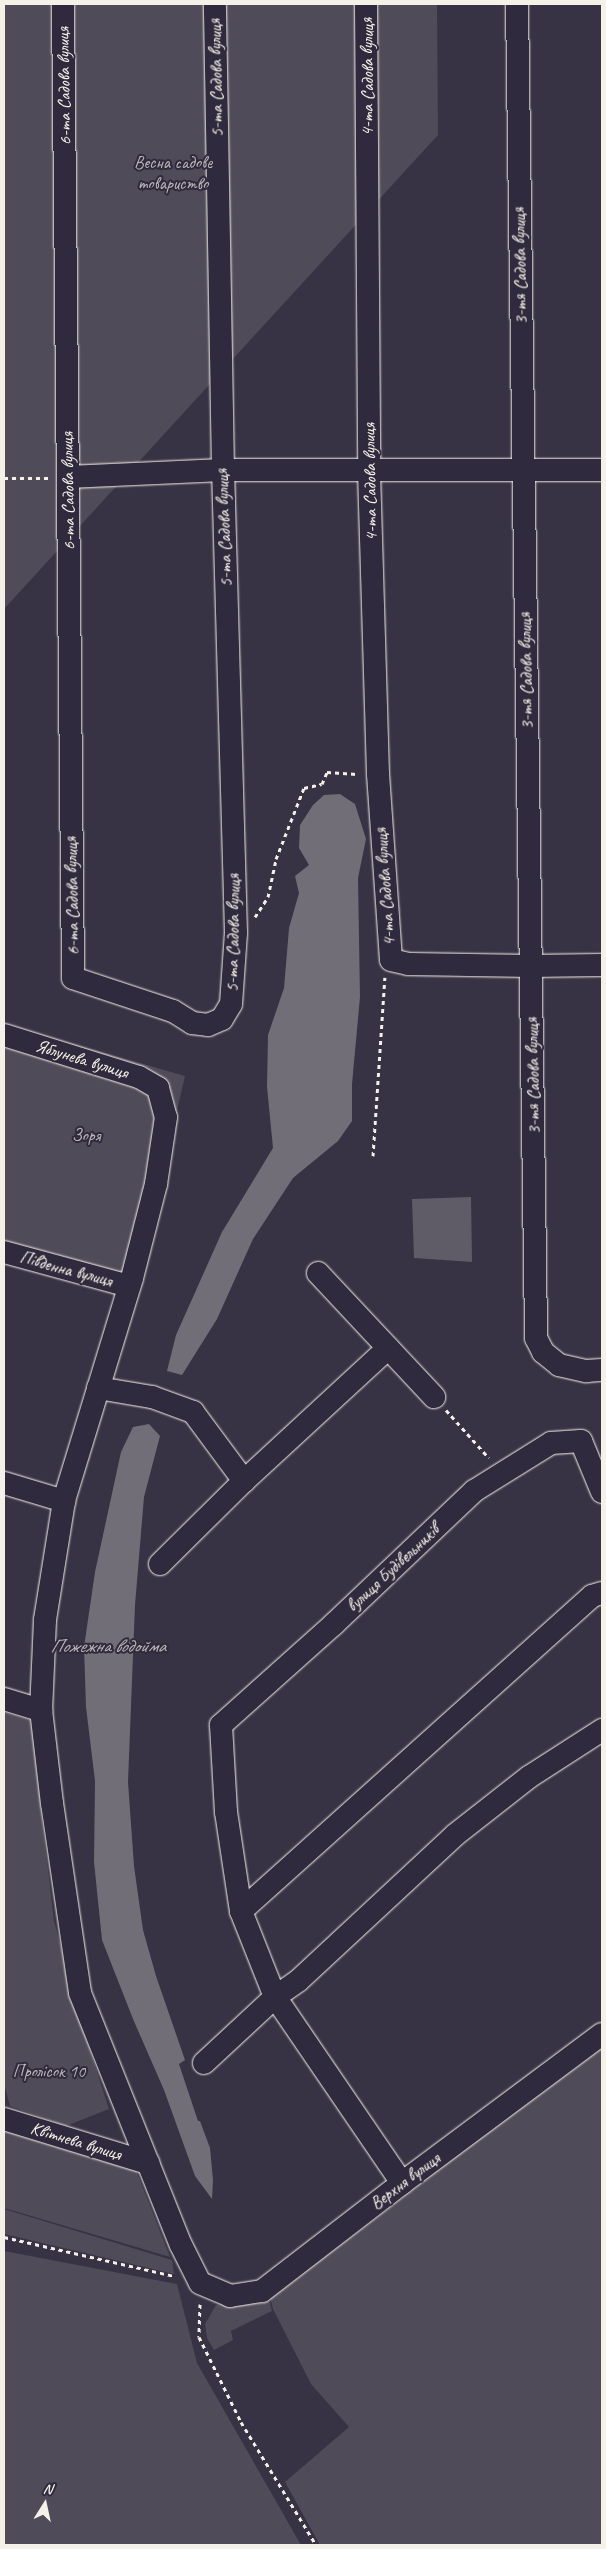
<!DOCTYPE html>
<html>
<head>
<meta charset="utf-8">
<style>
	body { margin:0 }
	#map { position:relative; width:606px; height:2549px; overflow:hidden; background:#373244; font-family:Caveat,sans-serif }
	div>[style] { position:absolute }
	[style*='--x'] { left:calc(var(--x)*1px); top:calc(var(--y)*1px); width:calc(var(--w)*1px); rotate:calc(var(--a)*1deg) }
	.green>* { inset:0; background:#504b59 }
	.water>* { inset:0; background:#726e77 }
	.building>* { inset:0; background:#5f5c67 }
	.path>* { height:3px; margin-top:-1.5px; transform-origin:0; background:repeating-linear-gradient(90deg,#f4f1e8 0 4px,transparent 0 8px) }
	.roads { filter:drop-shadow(0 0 1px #f4f1e8) drop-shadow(0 0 1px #f4f1e8) }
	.minor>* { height:22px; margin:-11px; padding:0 11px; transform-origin:11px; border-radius:11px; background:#2f2a3d }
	span { translate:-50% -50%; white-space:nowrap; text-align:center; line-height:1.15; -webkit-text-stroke:4px #2f2a3d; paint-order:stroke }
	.street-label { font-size:18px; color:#f4f1e8 }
	.park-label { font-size:18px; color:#bbb7b6 }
	.water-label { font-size:19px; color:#bab6b5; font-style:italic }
	.frame { position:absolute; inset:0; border:5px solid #f4f1e8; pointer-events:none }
	.north { position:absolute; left:20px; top:2479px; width:50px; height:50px; -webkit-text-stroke:4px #2f2a3d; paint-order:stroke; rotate:10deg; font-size:14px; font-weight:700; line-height:20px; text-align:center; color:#f4f1e8 }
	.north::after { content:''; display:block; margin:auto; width:18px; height:22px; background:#f4f1e8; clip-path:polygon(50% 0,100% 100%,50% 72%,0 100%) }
</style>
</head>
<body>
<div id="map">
	<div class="green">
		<i style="clip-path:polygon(4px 4px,437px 4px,438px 135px,4px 609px)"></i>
		<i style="clip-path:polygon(4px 1024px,185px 1076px,134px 1295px,4px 1256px)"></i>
		<i style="clip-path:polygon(4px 1712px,36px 1722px,41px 1811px,54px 1921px,87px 2041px,109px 2109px,66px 2126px,10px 2106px,4px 2084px)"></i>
		<i style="clip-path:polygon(602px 2043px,602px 2545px,320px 2545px,285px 2482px,349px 2427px,311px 2384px,273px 2309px,270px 2297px,378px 2217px)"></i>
		<i style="clip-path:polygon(4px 2125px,134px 2165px,170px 2257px,4px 2208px)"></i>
		<i style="clip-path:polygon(4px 2209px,172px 2260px,174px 2274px,4px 2234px)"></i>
		<i style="clip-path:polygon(4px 2251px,177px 2284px,197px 2363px,301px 2545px,4px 2545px)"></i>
		<i style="clip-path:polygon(268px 2296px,272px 2311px,231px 2331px,233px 2340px,214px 2350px,207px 2338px,205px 2324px,216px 2305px)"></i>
	</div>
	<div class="water">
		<i style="clip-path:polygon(340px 794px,355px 804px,366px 839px,358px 878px,360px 997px,352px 1084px,352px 1121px,338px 1141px,293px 1178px,253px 1239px,217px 1319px,182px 1375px,167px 1371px,176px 1335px,222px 1232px,273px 1148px,267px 1087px,268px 1035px,284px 988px,289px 928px,299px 893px,295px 876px,309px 865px,299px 848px,300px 825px,313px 805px,324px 795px)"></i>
		<i style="clip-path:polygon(149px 1424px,160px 1436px,144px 1497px,135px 1605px,128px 1782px,134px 1866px,143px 1930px,156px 1976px,185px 2060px,179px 2064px,198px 2121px,200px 2121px,210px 2148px,213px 2180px,212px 2199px,195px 2176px,164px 2090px,133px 2019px,102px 1940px,94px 1862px,95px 1781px,86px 1707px,84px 1647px,95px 1572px,121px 1452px,133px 1427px)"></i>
	</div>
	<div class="building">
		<i style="clip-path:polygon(471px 1197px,472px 1262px,414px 1258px,412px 1199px)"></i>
	</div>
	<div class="path">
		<i style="--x:4;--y:478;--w:44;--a:0"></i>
		<i style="--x:255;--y:917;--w:24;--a:-57"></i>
		<i style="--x:268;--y:897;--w:39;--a:-78"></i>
		<i style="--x:276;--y:859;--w:76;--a:-68.5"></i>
		<i style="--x:304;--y:788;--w:18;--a:-13"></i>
		<i style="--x:322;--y:784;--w:13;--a:-67"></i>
		<i style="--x:327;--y:772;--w:30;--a:4"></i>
		<i style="--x:373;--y:1156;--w:179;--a:-86.2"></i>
		<i style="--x:446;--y:1410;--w:64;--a:48.1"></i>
		<i style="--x:4;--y:2237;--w:174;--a:12.9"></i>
		<i style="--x:200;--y:2304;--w:33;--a:92"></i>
		<i style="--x:199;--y:2337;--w:95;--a:63.7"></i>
		<i style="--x:241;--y:2422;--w:144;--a:58.6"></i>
	</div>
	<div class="roads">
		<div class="minor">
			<i style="--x:63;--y:4;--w:974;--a:89.41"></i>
			<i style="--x:73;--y:978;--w:105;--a:18.3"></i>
			<i style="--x:173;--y:1011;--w:22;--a:32"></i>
			<i style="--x:192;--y:1023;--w:16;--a:7"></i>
			<i style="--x:208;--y:1025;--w:15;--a:-23"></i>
			<i style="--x:222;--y:1019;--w:17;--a:-59"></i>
			<i style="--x:231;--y:1004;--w:71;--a:-86"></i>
			<i style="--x:236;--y:933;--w:463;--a:-91.6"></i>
			<i style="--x:223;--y:470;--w:466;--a:-91"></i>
			<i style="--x:366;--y:4;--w:467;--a:89.6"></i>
			<i style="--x:369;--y:471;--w:303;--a:88.3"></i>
			<i style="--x:378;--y:774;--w:186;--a:86"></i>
			<i style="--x:391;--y:960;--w:18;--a:13"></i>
			<i style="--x:409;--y:964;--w:122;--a:0.9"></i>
			<i style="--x:531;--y:966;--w:71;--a:-0.8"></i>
			<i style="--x:517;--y:4;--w:1334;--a:89.18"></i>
			<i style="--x:536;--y:1338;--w:16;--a:63"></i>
			<i style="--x:543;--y:1352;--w:21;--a:39"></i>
			<i style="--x:559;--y:1365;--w:28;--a:13"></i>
			<i style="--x:586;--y:1371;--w:16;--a:-4"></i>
			<i style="--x:68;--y:477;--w:155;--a:-2.6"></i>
			<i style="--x:223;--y:470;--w:379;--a:0"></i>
			<i style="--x:4;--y:1035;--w:141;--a:17.3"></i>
			<i style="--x:139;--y:1077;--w:22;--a:30"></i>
			<i style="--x:158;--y:1088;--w:30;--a:75"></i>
			<i style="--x:166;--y:1117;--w:68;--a:98.5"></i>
			<i style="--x:156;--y:1184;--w:97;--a:104.3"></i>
			<i style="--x:132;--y:1278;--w:233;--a:107"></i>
			<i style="--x:64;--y:1501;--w:121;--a:99.1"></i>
			<i style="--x:45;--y:1620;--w:90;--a:92.5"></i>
			<i style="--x:41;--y:1710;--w:94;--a:83.3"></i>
			<i style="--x:52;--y:1803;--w:192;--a:81.6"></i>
			<i style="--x:80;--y:1993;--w:271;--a:68.2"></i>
			<i style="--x:181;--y:2245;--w:42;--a:63.4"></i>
			<i style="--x:200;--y:2283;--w:33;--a:23"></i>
			<i style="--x:230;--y:2296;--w:32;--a:-9"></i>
			<i style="--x:262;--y:2291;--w:177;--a:-37.6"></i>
			<i style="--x:402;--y:2183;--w:249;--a:-36.7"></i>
			<i style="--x:4;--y:1252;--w:130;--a:15.2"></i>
			<i style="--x:318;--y:1273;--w:170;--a:46.9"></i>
			<i style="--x:98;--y:1388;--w:55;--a:9.5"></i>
			<i style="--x:152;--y:1397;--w:44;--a:20.1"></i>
			<i style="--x:193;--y:1412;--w:86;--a:53.5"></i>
			<i style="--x:4;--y:1483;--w:63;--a:16.7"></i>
			<i style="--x:160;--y:1564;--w:118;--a:-44.7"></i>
			<i style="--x:244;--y:1481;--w:196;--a:-42.7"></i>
			<i style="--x:4;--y:1699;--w:39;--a:17"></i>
			<i style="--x:241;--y:1911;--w:472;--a:-41.9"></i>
			<i style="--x:592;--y:1596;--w:10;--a:-17"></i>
			<i style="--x:204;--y:2063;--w:97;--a:-42.9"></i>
			<i style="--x:275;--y:1997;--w:28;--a:-35"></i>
			<i style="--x:298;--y:1981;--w:214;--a:-42.9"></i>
			<i style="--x:455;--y:1835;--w:94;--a:-38.1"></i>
			<i style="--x:529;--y:1777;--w:87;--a:-32.8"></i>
			<i style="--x:4;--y:2119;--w:151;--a:17"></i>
			<i style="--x:402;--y:2183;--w:225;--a:-124.3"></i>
			<i style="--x:275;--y:1997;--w:92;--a:-111.6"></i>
			<i style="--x:241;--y:1911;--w:100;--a:-98.6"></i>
			<i style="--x:226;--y:1812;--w:87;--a:-93.3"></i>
			<i style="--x:221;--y:1725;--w:152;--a:-41.8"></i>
			<i style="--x:334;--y:1624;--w:193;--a:-43.5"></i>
			<i style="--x:474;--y:1491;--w:91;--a:-31.9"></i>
			<i style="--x:551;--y:1443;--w:30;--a:-4"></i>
			<i style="--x:581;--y:1441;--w:55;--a:67.6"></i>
		</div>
	</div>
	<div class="street-label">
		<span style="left:367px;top:77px;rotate:-90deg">4-та Садова вулиця</span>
		<span style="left:216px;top:78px;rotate:-91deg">5-та Садова вулиця</span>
		<span style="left:64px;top:86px;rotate:-91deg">6-та Садова вулиця</span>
		<span style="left:520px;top:266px;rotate:-91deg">3-тя Садова вулиця</span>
		<span style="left:370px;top:482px;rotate:-91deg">4-та Садова вулиця</span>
		<span style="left:68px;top:491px;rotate:-91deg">6-та Садова вулиця</span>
		<span style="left:224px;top:528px;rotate:-92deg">5-та Садова вулиця</span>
		<span style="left:526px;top:671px;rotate:-91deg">3-тя Садова вулиця</span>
		<span style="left:385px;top:887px;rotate:-94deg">4-та Садова вулиця</span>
		<span style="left:72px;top:896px;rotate:-91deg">6-та Садова вулиця</span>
		<span style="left:233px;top:933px;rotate:-89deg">5-та Садова вулиця</span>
		<span style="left:82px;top:1059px;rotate:17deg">Яблунева вулиця</span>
		<span style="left:533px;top:1076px;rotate:-91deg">3-тя Садова вулиця</span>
		<span style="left:66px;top:1269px;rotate:15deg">Південна вулиця</span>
		<span style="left:393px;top:1568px;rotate:-43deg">вулиця Будівельників</span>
		<span style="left:76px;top:2141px;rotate:17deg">Квітнева вулиця</span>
		<span style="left:405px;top:2181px;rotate:-37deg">Верхня вулиця</span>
	</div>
	<div class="park-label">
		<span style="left:173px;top:173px">Весна садове<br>товариство</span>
		<span style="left:86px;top:1135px">Зоря</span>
		<span style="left:49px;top:2071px">Пролісок 10</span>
	</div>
	<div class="water-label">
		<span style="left:108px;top:1647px">Пожежна водойма</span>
	</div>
	<div class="frame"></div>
	<div class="north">N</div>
</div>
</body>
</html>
